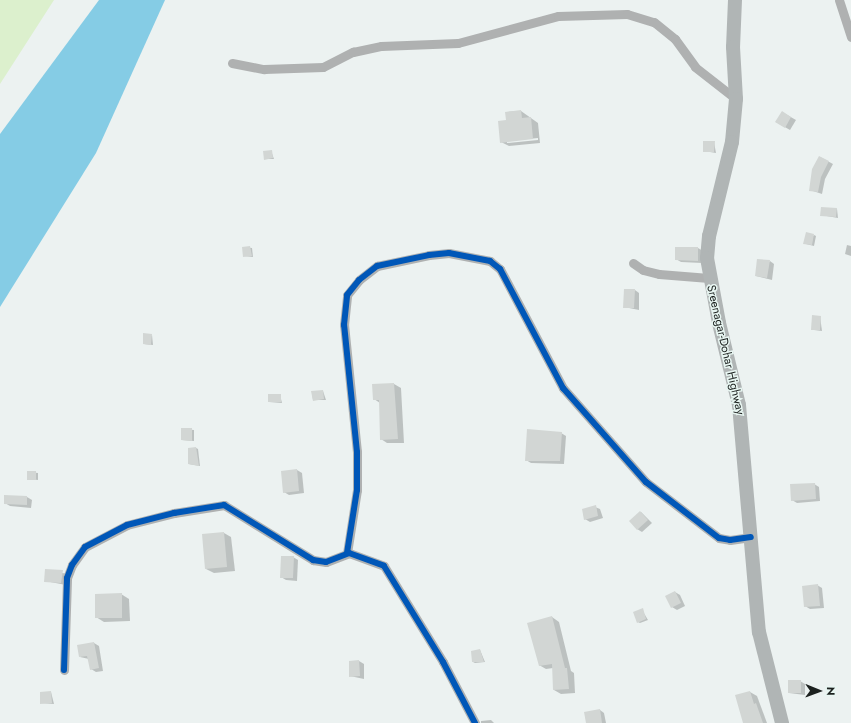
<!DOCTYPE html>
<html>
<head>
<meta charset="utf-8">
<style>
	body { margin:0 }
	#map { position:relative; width:851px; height:723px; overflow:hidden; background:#ecf2f1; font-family:Jost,sans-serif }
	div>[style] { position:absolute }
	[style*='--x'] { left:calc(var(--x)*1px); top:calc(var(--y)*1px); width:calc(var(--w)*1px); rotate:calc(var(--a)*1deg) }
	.green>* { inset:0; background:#dcf0cd }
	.water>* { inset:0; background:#85cce5 }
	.shadow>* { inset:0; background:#0003 }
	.building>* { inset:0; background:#d2d6d4 }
	.street>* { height:9px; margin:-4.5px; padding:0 4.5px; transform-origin:4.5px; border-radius:4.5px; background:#afb1b1 }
	.primary>* { height:14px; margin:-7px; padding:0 7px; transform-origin:7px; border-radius:7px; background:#b0b5b5 }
	.cycleway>* { height:6px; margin:-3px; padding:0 3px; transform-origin:3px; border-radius:3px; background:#0057b8 }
	span { translate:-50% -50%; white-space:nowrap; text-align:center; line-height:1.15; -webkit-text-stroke:3px #e8f6f2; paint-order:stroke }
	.street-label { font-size:12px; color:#1c211f }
	.north { position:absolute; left:799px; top:671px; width:40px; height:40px; -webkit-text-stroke:3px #e8f6f2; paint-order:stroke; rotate:91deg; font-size:11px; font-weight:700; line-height:16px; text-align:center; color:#1c211f }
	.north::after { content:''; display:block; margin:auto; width:14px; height:18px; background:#1c211f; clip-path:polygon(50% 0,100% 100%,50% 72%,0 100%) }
</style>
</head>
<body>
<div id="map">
	<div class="green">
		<i style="clip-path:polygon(0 0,54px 0,0 84px)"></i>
	</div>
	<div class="water">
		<i style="clip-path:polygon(99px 0,165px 0,96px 153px,0 307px,0 134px)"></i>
	</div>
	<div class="shadow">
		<i style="clip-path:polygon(evenodd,521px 111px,538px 123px,540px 143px,509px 146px,501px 142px,507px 121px,506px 112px,521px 111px,538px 138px,538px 140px,507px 143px,507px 141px,538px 138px)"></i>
		<i style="clip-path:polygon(782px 112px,796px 120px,790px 130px,776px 122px)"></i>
		<i style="clip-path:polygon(714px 142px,716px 153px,704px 151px)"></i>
		<i style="clip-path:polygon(271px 151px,274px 159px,265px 159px)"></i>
		<i style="clip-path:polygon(820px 157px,833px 164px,825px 179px,822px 194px,810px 190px)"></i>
		<i style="clip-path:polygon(837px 209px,838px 218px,821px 215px)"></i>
		<i style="clip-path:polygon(814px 235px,816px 236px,814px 246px,806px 244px)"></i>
		<i style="clip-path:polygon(847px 245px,851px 246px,851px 256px,845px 254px)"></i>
		<i style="clip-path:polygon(243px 247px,252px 248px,253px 257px,244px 256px)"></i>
		<i style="clip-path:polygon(698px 248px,703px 251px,702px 263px,681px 262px,676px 259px)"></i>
		<i style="clip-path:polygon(770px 261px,774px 264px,772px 280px,756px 276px)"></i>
		<i style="clip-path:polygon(635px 290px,639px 293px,639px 310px,624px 307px)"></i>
		<i style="clip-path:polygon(820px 316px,822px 331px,814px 330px,812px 329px)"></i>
		<i style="clip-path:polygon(152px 335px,153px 345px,144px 344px)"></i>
		<i style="clip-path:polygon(394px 384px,401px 388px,404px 443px,387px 443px,381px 439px,380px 403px,374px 399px)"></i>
		<i style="clip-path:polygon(323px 391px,326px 400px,313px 400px,312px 392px)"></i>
		<i style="clip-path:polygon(280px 395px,282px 403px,269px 402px)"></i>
		<i style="clip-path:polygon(182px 429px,194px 430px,194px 441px,182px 440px)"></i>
		<i style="clip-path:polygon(561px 433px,566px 436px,564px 464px,531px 463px,526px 460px)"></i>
		<i style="clip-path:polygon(196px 448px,198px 449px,200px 466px,189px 464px)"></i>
		<i style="clip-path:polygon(297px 470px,302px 473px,304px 493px,289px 495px,284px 492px)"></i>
		<i style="clip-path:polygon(28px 472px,38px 473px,38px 480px,28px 479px)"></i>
		<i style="clip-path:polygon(814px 484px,819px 487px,820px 501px,797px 503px,792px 500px)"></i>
		<i style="clip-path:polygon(5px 496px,27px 497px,32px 500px,31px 508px,10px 506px,5px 503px)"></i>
		<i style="clip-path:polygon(595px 507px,600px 509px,603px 518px,590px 522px,585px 519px)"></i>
		<i style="clip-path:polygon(641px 512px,652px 523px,642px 532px,637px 529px)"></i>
		<i style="clip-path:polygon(224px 533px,231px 537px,235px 571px,214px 573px,206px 569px)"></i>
		<i style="clip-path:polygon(293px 557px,298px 560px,297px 581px,286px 580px,281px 577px)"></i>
		<i style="clip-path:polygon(46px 570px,68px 574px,66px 585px,45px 581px)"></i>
		<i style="clip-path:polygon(817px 585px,822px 588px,824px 608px,810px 609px,805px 606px)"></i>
		<i style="clip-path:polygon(675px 592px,680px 595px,685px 606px,677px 610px,672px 607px)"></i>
		<i style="clip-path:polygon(121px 594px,129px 599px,130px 621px,104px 622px,96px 617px)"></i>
		<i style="clip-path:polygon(642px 610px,648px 620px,640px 623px,638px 622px)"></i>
		<i style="clip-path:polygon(552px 617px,559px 622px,571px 671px,574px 673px,575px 693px,561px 694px,554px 690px,553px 668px,546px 669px,539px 665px)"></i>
		<i style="clip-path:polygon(94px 643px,99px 646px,103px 671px,96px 672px,91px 669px,89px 659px,80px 657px)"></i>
		<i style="clip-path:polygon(480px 650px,485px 662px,475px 663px,473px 662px)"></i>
		<i style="clip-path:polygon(359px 661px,364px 664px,364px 679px,350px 676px)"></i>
		<i style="clip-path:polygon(800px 681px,805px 684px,805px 695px,789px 693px)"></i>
		<i style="clip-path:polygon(51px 692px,54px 704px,41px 703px)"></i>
		<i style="clip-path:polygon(750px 692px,757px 696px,767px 723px,744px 723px)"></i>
		<i style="clip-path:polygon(600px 710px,604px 713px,606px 723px,587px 723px)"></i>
		<i style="clip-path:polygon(491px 720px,494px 723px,481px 723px,481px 721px)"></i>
	</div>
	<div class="building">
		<i style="clip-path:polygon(521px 110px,522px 118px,531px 117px,533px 139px,500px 143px,498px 121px,506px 120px,505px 112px)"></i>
		<i style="clip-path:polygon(782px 111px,791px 117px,785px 128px,775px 122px)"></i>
		<i style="clip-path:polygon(703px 141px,715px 141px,714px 152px,703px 152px)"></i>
		<i style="clip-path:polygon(272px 150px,273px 158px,264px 160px,263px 151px)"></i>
		<i style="clip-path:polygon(819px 156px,829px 161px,821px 177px,818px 192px,809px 191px,812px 169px)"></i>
		<i style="clip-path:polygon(821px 207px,837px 208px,836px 217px,820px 216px)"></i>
		<i style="clip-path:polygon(806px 232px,814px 234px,812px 245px,803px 244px)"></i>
		<i style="clip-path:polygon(250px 246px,252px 256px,243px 257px,242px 247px)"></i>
		<i style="clip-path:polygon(675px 247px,698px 247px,698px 261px,675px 260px)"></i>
		<i style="clip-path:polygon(757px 259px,770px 260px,767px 278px,755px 276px)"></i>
		<i style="clip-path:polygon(624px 289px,635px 289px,634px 308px,623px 308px)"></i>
		<i style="clip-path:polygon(812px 315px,821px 316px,820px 330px,811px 330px)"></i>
		<i style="clip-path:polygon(143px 333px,152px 334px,151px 345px,143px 344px)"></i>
		<i style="clip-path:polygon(394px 383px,398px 439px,380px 440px,379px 400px,373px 400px,372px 384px)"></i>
		<i style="clip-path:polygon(323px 390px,324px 399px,313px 401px,311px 391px)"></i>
		<i style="clip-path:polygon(268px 394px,281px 394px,281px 402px,268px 402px)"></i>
		<i style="clip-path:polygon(181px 428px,192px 428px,192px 441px,181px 440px)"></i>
		<i style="clip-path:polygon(527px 429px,562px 432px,560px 461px,525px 461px)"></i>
		<i style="clip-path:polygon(196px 447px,199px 466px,188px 464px,188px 448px)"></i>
		<i style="clip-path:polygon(297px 469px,299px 491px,283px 493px,281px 471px)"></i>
		<i style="clip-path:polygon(27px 471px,36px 471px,36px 480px,27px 480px)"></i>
		<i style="clip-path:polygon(815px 483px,816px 499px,791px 501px,790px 484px)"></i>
		<i style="clip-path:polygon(4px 495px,27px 496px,27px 505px,4px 504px)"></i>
		<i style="clip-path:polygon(596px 505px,598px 516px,584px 520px,582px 509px)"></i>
		<i style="clip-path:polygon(640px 511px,648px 520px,637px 530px,629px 521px)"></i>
		<i style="clip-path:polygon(224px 532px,227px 567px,205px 569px,202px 534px)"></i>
		<i style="clip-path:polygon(281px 556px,294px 556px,293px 578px,280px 578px)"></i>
		<i style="clip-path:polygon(45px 569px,63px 570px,61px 583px,44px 582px)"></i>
		<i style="clip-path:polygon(818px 584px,820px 606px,804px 607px,802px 586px)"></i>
		<i style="clip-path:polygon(675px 591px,681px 603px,671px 608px,665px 596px)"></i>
		<i style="clip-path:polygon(122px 593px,122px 618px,95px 618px,95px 594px)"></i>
		<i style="clip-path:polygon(643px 608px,646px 619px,637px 623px,633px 612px)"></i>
		<i style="clip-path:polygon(552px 616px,565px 668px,567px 668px,569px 689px,553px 690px,552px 664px,539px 666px,527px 623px)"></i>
		<i style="clip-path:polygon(94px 642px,99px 668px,90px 670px,87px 656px,79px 657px,77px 645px)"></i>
		<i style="clip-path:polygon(480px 649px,484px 662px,472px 662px,471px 651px)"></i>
		<i style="clip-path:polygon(359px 660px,360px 676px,349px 677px,349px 661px)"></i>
		<i style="clip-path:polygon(788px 680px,801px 680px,801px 693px,788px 693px)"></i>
		<i style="clip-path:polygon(51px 691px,52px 703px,40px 704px,40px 692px)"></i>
		<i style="clip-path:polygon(750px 691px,754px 704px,756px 703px,763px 723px,743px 723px,735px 695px)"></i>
		<i style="clip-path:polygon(600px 709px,602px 723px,586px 723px,584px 712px)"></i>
	</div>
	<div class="street">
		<i style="--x:839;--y:0;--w:39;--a:72"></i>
		<i style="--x:232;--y:63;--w:33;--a:11"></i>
		<i style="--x:264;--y:69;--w:59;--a:-1.9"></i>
		<i style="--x:323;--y:67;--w:34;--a:-27"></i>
		<i style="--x:353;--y:52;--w:29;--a:-12"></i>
		<i style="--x:381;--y:46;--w:77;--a:-2.2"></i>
		<i style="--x:458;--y:43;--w:104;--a:-15.1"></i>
		<i style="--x:558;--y:16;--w:69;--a:-1.7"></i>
		<i style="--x:627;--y:14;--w:28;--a:17"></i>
		<i style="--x:654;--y:22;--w:27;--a:39"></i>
		<i style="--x:675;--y:39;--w:34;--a:54"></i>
		<i style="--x:695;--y:67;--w:52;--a:38"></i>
		<i style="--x:633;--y:263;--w:12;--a:35"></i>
		<i style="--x:643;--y:270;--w:16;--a:14"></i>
		<i style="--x:659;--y:274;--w:50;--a:4.6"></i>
		<i style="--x:347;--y:553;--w:64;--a:-81"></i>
		<i style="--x:357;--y:490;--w:38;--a:-90"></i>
		<i style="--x:357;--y:452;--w:128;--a:-95.8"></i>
		<i style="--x:344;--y:325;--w:30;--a:-84"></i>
		<i style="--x:347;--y:295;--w:19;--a:-51"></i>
		<i style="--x:359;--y:280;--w:23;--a:-38"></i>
		<i style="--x:377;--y:266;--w:53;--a:-11.9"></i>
		<i style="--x:429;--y:255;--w:20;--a:-6"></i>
		<i style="--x:449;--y:253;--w:42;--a:11"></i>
		<i style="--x:490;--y:261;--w:13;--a:39"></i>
		<i style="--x:500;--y:269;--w:135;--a:62.1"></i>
		<i style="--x:563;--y:388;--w:125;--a:48.6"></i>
		<i style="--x:646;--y:482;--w:92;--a:37.5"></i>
		<i style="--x:719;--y:538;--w:11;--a:10"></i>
		<i style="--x:730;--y:540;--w:21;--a:-8"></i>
		<i style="--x:64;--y:670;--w:92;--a:-88.1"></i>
		<i style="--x:67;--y:578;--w:14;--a:-69"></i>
		<i style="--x:72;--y:565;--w:22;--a:-54"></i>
		<i style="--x:85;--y:547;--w:47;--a:-27.6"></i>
		<i style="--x:127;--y:525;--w:49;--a:-14.3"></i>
		<i style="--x:174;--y:513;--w:51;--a:-9.1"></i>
		<i style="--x:224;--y:505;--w:105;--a:31.7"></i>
		<i style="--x:313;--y:560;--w:13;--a:9"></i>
		<i style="--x:326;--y:562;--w:25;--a:-21"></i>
		<i style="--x:349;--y:553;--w:37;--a:20"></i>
		<i style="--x:384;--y:566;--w:113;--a:58.4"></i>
		<i style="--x:443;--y:662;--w:69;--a:62.3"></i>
	</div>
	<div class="primary">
		<i style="--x:735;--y:0;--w:47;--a:92.4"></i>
		<i style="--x:733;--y:47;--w:52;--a:86.7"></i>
		<i style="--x:736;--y:99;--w:43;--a:95.3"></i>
		<i style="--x:732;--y:142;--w:97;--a:103.7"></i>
		<i style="--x:709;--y:236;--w:22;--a:95"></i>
		<i style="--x:707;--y:258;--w:66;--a:79.5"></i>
		<i style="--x:719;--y:323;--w:84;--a:76.3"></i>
		<i style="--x:739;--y:405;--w:228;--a:85"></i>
		<i style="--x:759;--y:632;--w:94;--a:75.8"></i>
	</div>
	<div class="cycleway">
		<i style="--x:347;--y:553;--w:64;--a:-81"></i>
		<i style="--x:357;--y:490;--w:38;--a:-90"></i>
		<i style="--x:357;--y:452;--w:128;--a:-95.8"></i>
		<i style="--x:344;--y:325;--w:30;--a:-84"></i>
		<i style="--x:347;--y:295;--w:19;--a:-51"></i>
		<i style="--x:359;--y:280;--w:23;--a:-38"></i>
		<i style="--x:377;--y:266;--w:53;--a:-11.9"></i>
		<i style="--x:429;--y:255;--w:20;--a:-6"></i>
		<i style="--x:449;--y:253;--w:42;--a:11"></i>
		<i style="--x:490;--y:261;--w:13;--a:39"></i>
		<i style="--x:500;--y:269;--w:135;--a:62.1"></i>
		<i style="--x:563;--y:388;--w:125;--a:48.6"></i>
		<i style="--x:646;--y:482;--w:92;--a:37.5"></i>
		<i style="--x:719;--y:538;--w:11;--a:10"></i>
		<i style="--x:730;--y:540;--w:21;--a:-8"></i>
		<i style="--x:64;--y:670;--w:92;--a:-88.1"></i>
		<i style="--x:67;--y:578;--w:14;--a:-69"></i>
		<i style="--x:72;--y:565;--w:22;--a:-54"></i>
		<i style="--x:85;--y:547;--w:47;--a:-27.6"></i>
		<i style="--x:127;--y:525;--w:49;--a:-14.3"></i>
		<i style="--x:174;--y:513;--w:51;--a:-9.1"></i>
		<i style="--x:224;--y:505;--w:105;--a:31.7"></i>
		<i style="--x:313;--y:560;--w:13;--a:9"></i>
		<i style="--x:326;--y:562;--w:25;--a:-21"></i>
		<i style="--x:349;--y:553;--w:37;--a:20"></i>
		<i style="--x:384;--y:566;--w:113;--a:58.4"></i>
		<i style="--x:443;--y:662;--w:69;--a:62.3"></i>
	</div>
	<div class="street-label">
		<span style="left:725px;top:350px;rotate:77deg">Sreenagar-Dohar Highway</span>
	</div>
	<div class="north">N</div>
</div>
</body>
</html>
